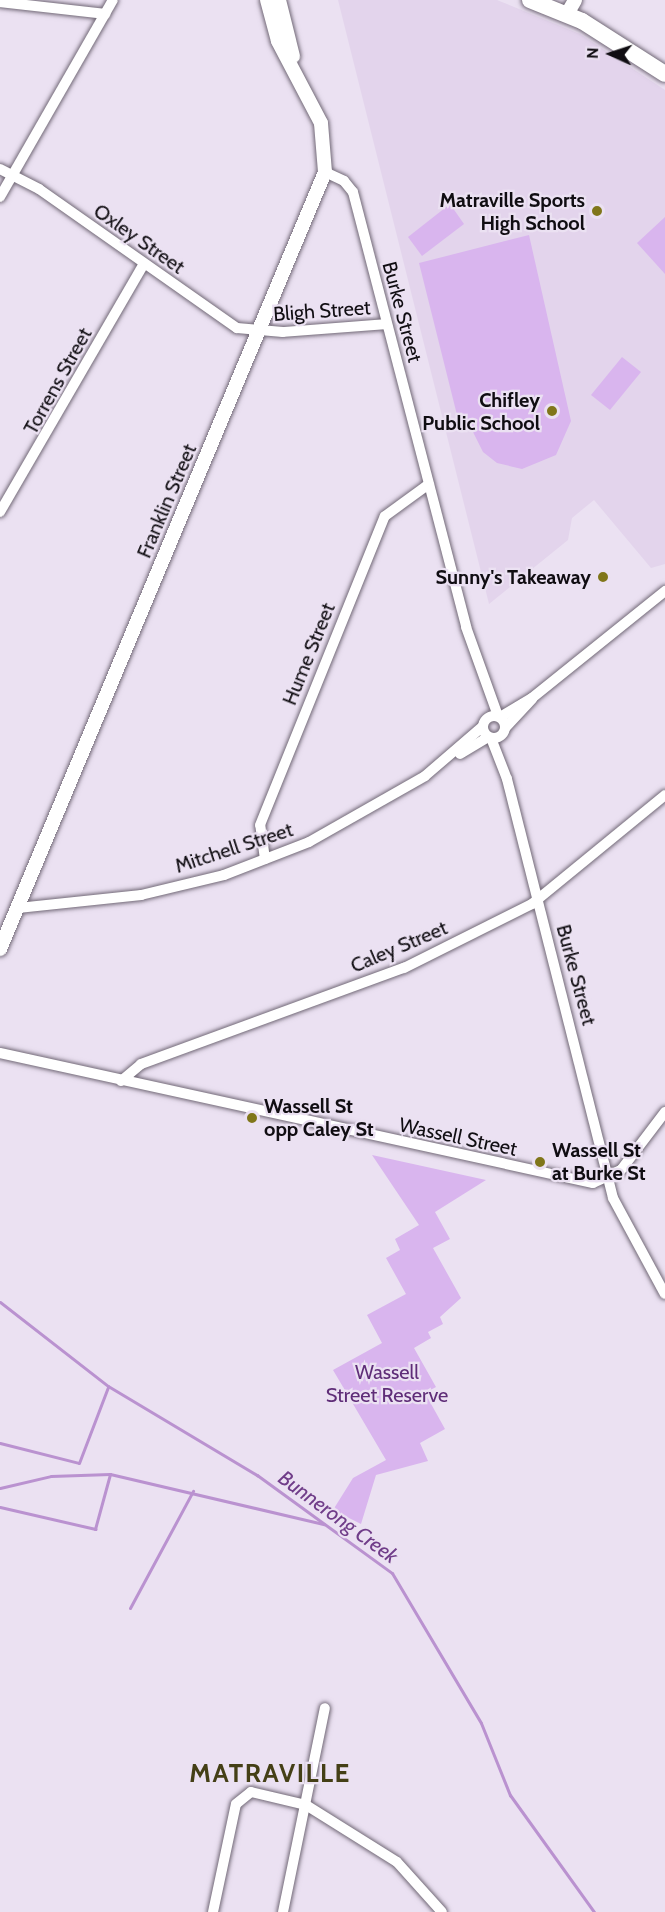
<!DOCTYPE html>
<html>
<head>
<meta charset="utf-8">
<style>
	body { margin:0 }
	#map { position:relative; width:665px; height:1912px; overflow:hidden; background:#ebe1f2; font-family:Cabin,sans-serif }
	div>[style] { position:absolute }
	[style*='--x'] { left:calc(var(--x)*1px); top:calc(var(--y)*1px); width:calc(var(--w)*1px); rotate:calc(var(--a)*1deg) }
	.built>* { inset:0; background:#e3d4ec }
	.green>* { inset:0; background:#d9b5ee }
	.stream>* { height:3px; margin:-1.5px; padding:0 1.5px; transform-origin:1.5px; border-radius:1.5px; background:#ba92d0 }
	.roads { filter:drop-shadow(0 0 2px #726977) drop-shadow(0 0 2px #726977) }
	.minor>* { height:10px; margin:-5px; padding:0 5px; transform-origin:5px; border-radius:5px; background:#fff }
	.minor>.ring { margin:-5px; padding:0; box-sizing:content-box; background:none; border:10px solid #fff; border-radius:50% }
	.tertiary>* { height:14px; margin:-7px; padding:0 7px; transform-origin:7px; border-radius:7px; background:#fff }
	.primary>* { height:16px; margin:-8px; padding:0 8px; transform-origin:8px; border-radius:8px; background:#fff }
	.dots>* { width:16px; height:16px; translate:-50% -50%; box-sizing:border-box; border:3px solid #ebe1f2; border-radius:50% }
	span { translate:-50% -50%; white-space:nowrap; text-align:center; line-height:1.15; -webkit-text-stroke:4.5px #ebe1f2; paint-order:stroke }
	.poi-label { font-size:20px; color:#100d12; font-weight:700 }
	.right { translate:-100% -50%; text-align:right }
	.left { translate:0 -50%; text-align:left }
	.street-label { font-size:20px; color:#100d12 }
	.park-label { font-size:20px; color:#5f2d78 }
	.water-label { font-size:21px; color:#703d89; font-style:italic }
	.district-label { font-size:26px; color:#443f16; font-weight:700; letter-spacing:1.5px }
	.north { position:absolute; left:581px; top:24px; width:60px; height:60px; -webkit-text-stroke:4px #ebe1f2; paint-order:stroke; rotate:273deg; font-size:16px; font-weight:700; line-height:24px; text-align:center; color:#100d12 }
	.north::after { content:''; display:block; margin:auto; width:21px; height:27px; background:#100d12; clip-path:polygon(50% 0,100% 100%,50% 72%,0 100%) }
</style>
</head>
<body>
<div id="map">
	<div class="built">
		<i style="clip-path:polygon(338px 0,497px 0,580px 34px,665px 90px,665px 564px,651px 568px,594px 500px,572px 518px,568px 540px,489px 604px)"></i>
	</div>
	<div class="green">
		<i style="clip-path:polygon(450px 204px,464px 224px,422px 256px,408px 237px)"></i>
		<i style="clip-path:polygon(665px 217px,665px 274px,637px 243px)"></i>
		<i style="clip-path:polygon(529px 235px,571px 421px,556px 455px,522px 469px,497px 463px,483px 452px,471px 428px,461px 431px,419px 263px)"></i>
		<i style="clip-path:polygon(622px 357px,641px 372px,610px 410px,591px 395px)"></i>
		<i style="clip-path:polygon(372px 1155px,486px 1180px,435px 1212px,450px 1239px,433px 1248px,461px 1298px,440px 1317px,443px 1324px,428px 1332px,431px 1338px,414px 1348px,436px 1387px,425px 1393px,445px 1429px,420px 1443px,428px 1461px,376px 1475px,361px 1524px,333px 1510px,353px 1478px,386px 1460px,333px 1370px,382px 1343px,367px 1315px,406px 1294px,386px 1258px,400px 1250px,395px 1239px,419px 1225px)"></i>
	</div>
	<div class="stream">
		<i style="--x:0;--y:1302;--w:137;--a:37.9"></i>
		<i style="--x:108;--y:1386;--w:174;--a:30.9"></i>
		<i style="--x:257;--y:1475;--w:167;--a:36"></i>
		<i style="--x:392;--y:1573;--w:174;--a:59.3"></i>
		<i style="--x:481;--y:1723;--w:78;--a:68.1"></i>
		<i style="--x:510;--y:1795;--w:144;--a:54.3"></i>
		<i style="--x:0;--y:1443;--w:81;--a:14.2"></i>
		<i style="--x:79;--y:1463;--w:81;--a:-69.1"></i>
		<i style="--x:0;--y:1488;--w:52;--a:-13.2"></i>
		<i style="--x:51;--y:1476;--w:59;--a:-1.9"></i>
		<i style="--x:110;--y:1474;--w:220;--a:13.2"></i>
		<i style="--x:0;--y:1507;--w:98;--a:13"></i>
		<i style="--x:95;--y:1529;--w:57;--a:-74.7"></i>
		<i style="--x:130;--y:1608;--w:133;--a:-61.7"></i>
	</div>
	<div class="roads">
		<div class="minor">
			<i style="--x:0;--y:2;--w:106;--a:6.5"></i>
			<i style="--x:0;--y:169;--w:44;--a:27.1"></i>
			<i style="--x:39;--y:189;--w:242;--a:35.1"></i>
			<i style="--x:237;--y:328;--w:46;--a:5"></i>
			<i style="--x:283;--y:332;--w:103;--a:-4.4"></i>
			<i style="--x:325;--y:172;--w:21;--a:25"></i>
			<i style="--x:344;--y:181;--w:14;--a:51"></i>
			<i style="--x:353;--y:192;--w:449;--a:75.4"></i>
			<i style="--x:466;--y:627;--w:95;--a:70.2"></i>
			<i style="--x:0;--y:197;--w:227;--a:-60.2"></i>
			<i style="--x:0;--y:512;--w:287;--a:-59.9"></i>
			<i class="ring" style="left:483px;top:716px;width:12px;height:12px"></i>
			<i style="--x:500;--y:717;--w:37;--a:-31"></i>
			<i style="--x:532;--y:698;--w:171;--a:-38.8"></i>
			<i style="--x:505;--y:728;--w:40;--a:-47"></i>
			<i style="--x:491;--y:738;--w:44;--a:68.7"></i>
			<i style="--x:507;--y:779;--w:432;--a:75.8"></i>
			<i style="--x:613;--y:1198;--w:109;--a:61.6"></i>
			<i style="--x:460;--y:754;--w:33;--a:-31"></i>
			<i style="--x:265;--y:859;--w:34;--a:-98"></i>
			<i style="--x:260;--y:825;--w:333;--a:-68"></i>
			<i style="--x:385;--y:516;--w:54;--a:-36"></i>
			<i style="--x:18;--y:908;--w:124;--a:-6"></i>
			<i style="--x:141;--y:895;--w:85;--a:-13.5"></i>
			<i style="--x:224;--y:875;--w:91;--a:-21.2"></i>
			<i style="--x:309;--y:842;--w:133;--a:-29.6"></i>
			<i style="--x:425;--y:776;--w:75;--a:-40.7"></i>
			<i style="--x:0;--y:1053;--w:607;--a:12.37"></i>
			<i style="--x:593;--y:1183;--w:31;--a:-25"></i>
			<i style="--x:621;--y:1170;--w:73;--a:-52.8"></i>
			<i style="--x:121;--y:1081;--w:26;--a:-40"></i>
			<i style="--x:141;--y:1064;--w:280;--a:-20.1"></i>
			<i style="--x:404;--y:968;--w:143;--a:-26.6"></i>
			<i style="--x:532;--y:904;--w:172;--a:-39.3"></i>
			<i style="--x:213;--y:1912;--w:110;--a:-78"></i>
			<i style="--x:236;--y:1804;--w:19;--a:-39"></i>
			<i style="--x:251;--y:1792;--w:57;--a:13.3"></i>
			<i style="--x:306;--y:1805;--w:107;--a:32.1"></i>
			<i style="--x:397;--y:1862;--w:67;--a:48"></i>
			<i style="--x:283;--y:1912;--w:208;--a:-78.4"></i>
		</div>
		<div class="tertiary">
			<i style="--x:279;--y:0;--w:58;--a:76"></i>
			<i style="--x:567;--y:14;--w:16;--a:-60"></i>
			<i style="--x:0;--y:949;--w:842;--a:-67.3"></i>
			<i style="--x:325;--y:172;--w:49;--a:-94.7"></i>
			<i style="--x:321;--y:123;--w:93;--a:-117.7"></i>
			<i style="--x:278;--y:41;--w:42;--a:-105"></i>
		</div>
		<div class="primary">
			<i style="--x:530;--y:0;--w:56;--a:22"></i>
			<i style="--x:582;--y:21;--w:98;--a:32.6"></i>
		</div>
	</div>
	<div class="dots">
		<i style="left:597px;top:211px;background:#80761a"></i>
		<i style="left:552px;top:411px;background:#80761a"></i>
		<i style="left:603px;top:577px;background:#80761a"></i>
		<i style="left:252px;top:1118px;background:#80761a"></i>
		<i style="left:540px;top:1162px;background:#80761a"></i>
	</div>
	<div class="poi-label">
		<span class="right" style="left:585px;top:212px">Matraville Sports<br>High School</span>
		<span class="right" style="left:540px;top:412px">Chifley<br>Public School</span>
		<span class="right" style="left:591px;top:577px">Sunny's Takeaway</span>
		<span class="left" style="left:264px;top:1118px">Wassell St<br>opp Caley St</span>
		<span class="left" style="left:552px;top:1162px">Wassell St<br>at Burke St</span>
	</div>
	<div class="street-label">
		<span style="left:139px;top:239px;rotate:35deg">Oxley Street</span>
		<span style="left:322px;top:311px;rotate:-4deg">Bligh Street</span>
		<span style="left:402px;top:312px;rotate:75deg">Burke Street</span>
		<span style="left:58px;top:381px;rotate:-61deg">Torrens Street</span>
		<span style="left:167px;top:501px;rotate:-67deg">Franklin Street</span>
		<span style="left:309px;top:654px;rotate:-68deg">Hume Street</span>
		<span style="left:234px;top:848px;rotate:-18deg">Mitchell Street</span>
		<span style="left:399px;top:947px;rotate:-23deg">Caley Street</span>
		<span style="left:576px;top:975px;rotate:75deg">Burke Street</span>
		<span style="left:458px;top:1137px;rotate:12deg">Wassell Street</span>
	</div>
	<div class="park-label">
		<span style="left:387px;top:1384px">Wassell<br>Street Reserve</span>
	</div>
	<div class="water-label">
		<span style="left:338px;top:1517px;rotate:36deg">Bunnerong Creek</span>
	</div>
	<div class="district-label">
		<span style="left:270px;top:1774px">MATRAVILLE</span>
	</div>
	<div class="north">N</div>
</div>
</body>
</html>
